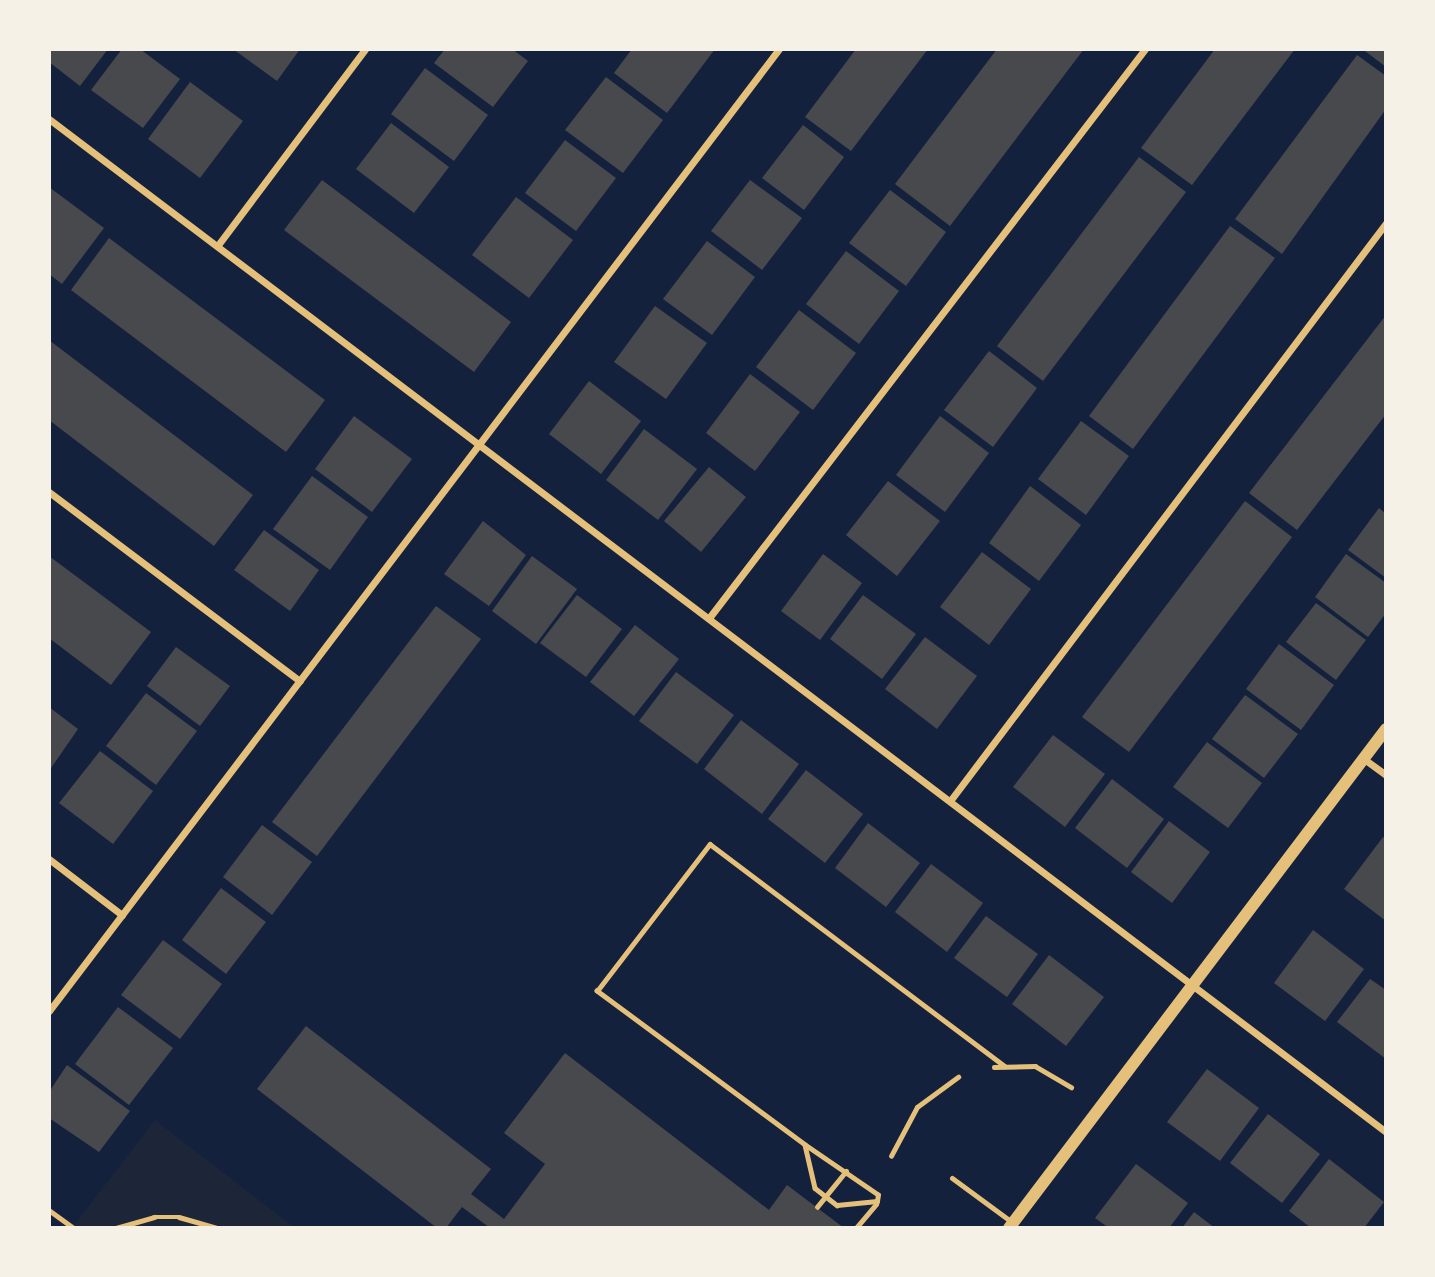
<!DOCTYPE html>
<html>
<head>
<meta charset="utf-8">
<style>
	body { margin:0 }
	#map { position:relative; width:1435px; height:1277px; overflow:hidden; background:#14213d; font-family:"Space Grotesk",sans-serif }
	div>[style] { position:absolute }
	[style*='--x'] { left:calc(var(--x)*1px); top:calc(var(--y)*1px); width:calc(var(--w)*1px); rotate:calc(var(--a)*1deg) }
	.green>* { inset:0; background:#1d2539 }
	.building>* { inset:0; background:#48494c }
	.path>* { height:4.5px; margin:-2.25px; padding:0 2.25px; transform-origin:2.25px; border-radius:2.25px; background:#e5c07b }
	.service>* { height:5px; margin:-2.5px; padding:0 2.5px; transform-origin:2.5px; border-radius:2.5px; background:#e5c07b }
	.minor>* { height:7px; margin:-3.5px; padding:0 3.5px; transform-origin:3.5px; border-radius:3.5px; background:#e5c07b }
	.tertiary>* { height:12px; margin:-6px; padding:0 6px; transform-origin:6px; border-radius:6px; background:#e5c07b }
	span { translate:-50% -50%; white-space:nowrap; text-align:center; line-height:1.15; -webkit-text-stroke:7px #f6f1e7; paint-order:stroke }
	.frame { position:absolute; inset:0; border:51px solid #f6f1e7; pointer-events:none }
</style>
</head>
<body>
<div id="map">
	<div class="green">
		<i style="clip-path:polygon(155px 1120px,295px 1228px,72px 1228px)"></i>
	</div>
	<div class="building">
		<i style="clip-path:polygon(49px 49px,108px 49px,80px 86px,49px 62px)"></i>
		<i style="clip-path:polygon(122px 49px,140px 49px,180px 79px,143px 128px,91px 90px)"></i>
		<i style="clip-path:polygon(233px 49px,300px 49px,277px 81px)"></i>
		<i style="clip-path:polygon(445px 49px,512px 49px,528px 61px,493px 107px,434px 63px)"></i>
		<i style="clip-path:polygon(632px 49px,715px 49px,667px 113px,614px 73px)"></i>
		<i style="clip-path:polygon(856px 49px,928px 49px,851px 151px,805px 117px)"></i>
		<i style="clip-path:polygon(997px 49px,1084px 49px,950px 226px,895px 184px)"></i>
		<i style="clip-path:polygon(1215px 49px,1295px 49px,1192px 185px,1141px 148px)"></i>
		<i style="clip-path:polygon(1367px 49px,1386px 49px,1386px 67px,1365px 51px)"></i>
		<i style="clip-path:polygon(1357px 55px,1386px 76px,1386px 109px,1282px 254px,1235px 219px)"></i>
		<i style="clip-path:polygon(425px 68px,488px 115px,454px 161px,391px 114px)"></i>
		<i style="clip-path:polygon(606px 77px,663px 120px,623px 173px,565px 130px)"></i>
		<i style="clip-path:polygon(190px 82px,243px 121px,200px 178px,148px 139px)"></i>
		<i style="clip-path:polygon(391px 123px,449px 167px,414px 213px,356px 169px)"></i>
		<i style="clip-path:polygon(803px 125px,844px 157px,804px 210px,762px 178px)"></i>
		<i style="clip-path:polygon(565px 140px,616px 178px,576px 231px,525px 193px)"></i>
		<i style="clip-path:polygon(1139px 157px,1186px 192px,1043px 381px,997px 346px)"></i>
		<i style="clip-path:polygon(322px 180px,511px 322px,474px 372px,284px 230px)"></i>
		<i style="clip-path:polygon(750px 180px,802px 218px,762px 270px,711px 231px)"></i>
		<i style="clip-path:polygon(49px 187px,104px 228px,62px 284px,49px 274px)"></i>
		<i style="clip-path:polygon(890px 190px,946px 232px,906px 286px,849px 243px)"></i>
		<i style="clip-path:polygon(516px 197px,573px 240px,529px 298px,472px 255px)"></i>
		<i style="clip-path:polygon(1230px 226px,1275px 258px,1133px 449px,1089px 416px)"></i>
		<i style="clip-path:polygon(109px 238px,325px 400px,286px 452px,71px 290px)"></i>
		<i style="clip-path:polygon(707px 241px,755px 277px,712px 335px,663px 299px)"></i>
		<i style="clip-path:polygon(846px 251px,899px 291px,859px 344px,806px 304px)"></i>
		<i style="clip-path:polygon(655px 306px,707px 343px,666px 399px,614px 362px)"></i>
		<i style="clip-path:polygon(799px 310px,856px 353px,813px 410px,756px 367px)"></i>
		<i style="clip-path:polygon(1386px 315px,1386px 414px,1297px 530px,1249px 493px)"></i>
		<i style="clip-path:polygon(49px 340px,253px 495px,214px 546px,49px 420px)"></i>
		<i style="clip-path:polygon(989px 351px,1037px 388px,993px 447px,944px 410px)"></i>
		<i style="clip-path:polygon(750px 374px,800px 412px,755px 471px,706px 433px)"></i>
		<i style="clip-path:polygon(589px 381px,641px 421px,601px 474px,549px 434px)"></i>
		<i style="clip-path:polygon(354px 416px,412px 459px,372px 512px,315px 469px)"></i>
		<i style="clip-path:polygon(940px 416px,989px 453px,945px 512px,896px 475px)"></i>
		<i style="clip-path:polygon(1081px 421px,1129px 456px,1086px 515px,1038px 479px)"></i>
		<i style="clip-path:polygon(644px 429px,697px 469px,658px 520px,606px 480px)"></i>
		<i style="clip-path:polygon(709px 467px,746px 497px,701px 552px,664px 521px)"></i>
		<i style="clip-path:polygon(312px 476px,368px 517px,330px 570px,273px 529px)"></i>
		<i style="clip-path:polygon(888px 481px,940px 521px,897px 576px,846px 535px)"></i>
		<i style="clip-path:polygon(1030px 486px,1081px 525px,1039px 581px,989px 543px)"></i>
		<i style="clip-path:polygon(1245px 501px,1292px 537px,1129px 752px,1082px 717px)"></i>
		<i style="clip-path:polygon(1379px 508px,1386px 514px,1386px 578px,1348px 550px)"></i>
		<i style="clip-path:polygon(483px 521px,526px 555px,489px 606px,444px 574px)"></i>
		<i style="clip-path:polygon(264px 530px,319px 570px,290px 611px,234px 570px)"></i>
		<i style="clip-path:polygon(982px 552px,1031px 589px,989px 645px,940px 607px)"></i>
		<i style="clip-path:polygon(823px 554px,862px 583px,820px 640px,781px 611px)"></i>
		<i style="clip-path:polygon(1346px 554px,1386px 583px,1386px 613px,1368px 637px,1315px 597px)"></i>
		<i style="clip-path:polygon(49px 556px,151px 632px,111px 685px,49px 638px)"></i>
		<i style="clip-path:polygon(532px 556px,577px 589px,536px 644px,492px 611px)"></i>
		<i style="clip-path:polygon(577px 595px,622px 629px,586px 677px,540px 643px)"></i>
		<i style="clip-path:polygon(863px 595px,916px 634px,882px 679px,830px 639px)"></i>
		<i style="clip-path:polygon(1316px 603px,1366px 640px,1336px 680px,1286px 642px)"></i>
		<i style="clip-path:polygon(436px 606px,481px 639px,317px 856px,272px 822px)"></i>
		<i style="clip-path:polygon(635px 625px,679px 659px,634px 716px,590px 682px)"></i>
		<i style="clip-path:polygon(925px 637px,977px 676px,937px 729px,885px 689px)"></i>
		<i style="clip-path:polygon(1279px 644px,1334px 685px,1301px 730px,1246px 689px)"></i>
		<i style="clip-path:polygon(176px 647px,230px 686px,200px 726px,147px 686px)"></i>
		<i style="clip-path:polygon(676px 672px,734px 715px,697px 764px,639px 721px)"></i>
		<i style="clip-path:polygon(146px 693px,197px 731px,156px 785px,106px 746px)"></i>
		<i style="clip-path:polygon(1245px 695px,1298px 734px,1264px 778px,1212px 739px)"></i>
		<i style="clip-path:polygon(49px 707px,78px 729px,49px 771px)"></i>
		<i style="clip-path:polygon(741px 720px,799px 764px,762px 814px,704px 769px)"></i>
		<i style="clip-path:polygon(1053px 735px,1105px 774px,1065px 827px,1013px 787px)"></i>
		<i style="clip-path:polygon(1207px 742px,1262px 783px,1228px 828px,1173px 787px)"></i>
		<i style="clip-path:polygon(100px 751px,153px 791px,113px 844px,59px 803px)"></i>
		<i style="clip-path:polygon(806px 770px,863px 814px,825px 863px,768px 819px)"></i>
		<i style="clip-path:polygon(1112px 779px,1164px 819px,1127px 868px,1075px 828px)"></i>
		<i style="clip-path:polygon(1169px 821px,1210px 852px,1172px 903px,1131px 872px)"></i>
		<i style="clip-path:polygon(868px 823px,920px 863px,886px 907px,835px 868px)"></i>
		<i style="clip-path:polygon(262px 825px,312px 862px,272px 915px,223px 877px)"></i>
		<i style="clip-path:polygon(1383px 837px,1386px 839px,1386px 921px,1344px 889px)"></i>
		<i style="clip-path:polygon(931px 864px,983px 903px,947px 952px,895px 912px)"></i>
		<i style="clip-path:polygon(221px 888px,266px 922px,226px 974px,182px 940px)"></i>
		<i style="clip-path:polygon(986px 916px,1038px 954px,1007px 997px,954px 958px)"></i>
		<i style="clip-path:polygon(1313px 930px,1364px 969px,1325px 1021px,1274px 983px)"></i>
		<i style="clip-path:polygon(163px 940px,222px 984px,180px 1039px,121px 995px)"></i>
		<i style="clip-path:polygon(1049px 955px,1104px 997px,1066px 1046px,1012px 1004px)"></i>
		<i style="clip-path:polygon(1370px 979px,1386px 990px,1386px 1059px,1337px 1022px)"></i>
		<i style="clip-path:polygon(118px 1007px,173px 1048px,129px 1105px,75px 1064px)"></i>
		<i style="clip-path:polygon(306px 1026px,491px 1169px,471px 1194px,504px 1219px,545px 1164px,504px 1133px,565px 1053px,769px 1210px,787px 1185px,844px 1228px,490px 1228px,462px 1207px,446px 1228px,437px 1228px,257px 1089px)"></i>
		<i style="clip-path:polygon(67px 1065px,130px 1111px,99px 1152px,49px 1118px,49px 1092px)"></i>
		<i style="clip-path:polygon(1207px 1069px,1259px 1108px,1220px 1161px,1167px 1122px)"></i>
		<i style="clip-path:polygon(1268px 1114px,1320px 1154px,1282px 1203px,1230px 1163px)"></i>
		<i style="clip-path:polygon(1329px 1159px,1384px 1202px,1364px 1228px,1311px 1228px,1289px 1211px)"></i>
		<i style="clip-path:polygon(1136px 1164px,1188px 1203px,1169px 1228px,1109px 1228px,1095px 1218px)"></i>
		<i style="clip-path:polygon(1194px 1212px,1215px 1228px,1182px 1228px)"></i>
	</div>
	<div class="path">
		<i style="--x:994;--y:1067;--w:41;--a:-1.4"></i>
		<i style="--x:1035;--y:1066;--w:42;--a:30.3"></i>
		<i style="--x:805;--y:1145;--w:259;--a:-143.5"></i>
		<i style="--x:597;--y:991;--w:185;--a:-52.5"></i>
		<i style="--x:710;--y:844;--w:369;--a:37"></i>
		<i style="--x:891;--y:1156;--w:55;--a:-62"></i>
		<i style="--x:917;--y:1107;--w:51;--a:-36.2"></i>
		<i style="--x:817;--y:1207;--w:46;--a:-51.1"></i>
		<i style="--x:49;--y:1210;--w:31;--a:36"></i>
		<i style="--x:116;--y:1228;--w:40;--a:-16"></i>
		<i style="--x:154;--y:1217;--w:25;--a:0"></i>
		<i style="--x:179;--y:1217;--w:40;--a:16"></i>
		<i style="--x:856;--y:1228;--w:31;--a:-50"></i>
		<i style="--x:876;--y:1204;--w:3;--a:-72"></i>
		<i style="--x:877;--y:1201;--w:6;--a:-81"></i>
		<i style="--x:878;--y:1195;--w:88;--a:-145.6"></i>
		<i style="--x:805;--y:1145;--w:44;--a:76.9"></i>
		<i style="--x:815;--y:1188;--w:28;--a:38"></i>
		<i style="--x:837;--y:1205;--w:40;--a:-5.7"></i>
	</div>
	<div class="service">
		<i style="--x:952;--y:1178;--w:76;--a:36.4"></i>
	</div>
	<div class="minor">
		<i style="--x:49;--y:119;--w:1677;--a:37.15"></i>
		<i style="--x:218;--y:245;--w:245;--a:-53.1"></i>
		<i style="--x:49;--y:492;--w:314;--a:37"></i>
		<i style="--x:709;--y:618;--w:717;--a:-52.54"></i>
		<i style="--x:1364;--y:759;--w:27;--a:36"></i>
		<i style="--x:950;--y:801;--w:724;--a:-52.97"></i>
		<i style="--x:49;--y:859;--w:92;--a:37.5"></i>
		<i style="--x:49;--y:1011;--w:1208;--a:-52.81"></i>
	</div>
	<div class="tertiary">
		<i style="--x:1009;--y:1228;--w:625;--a:-52.93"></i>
	</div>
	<div class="frame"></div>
</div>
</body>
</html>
